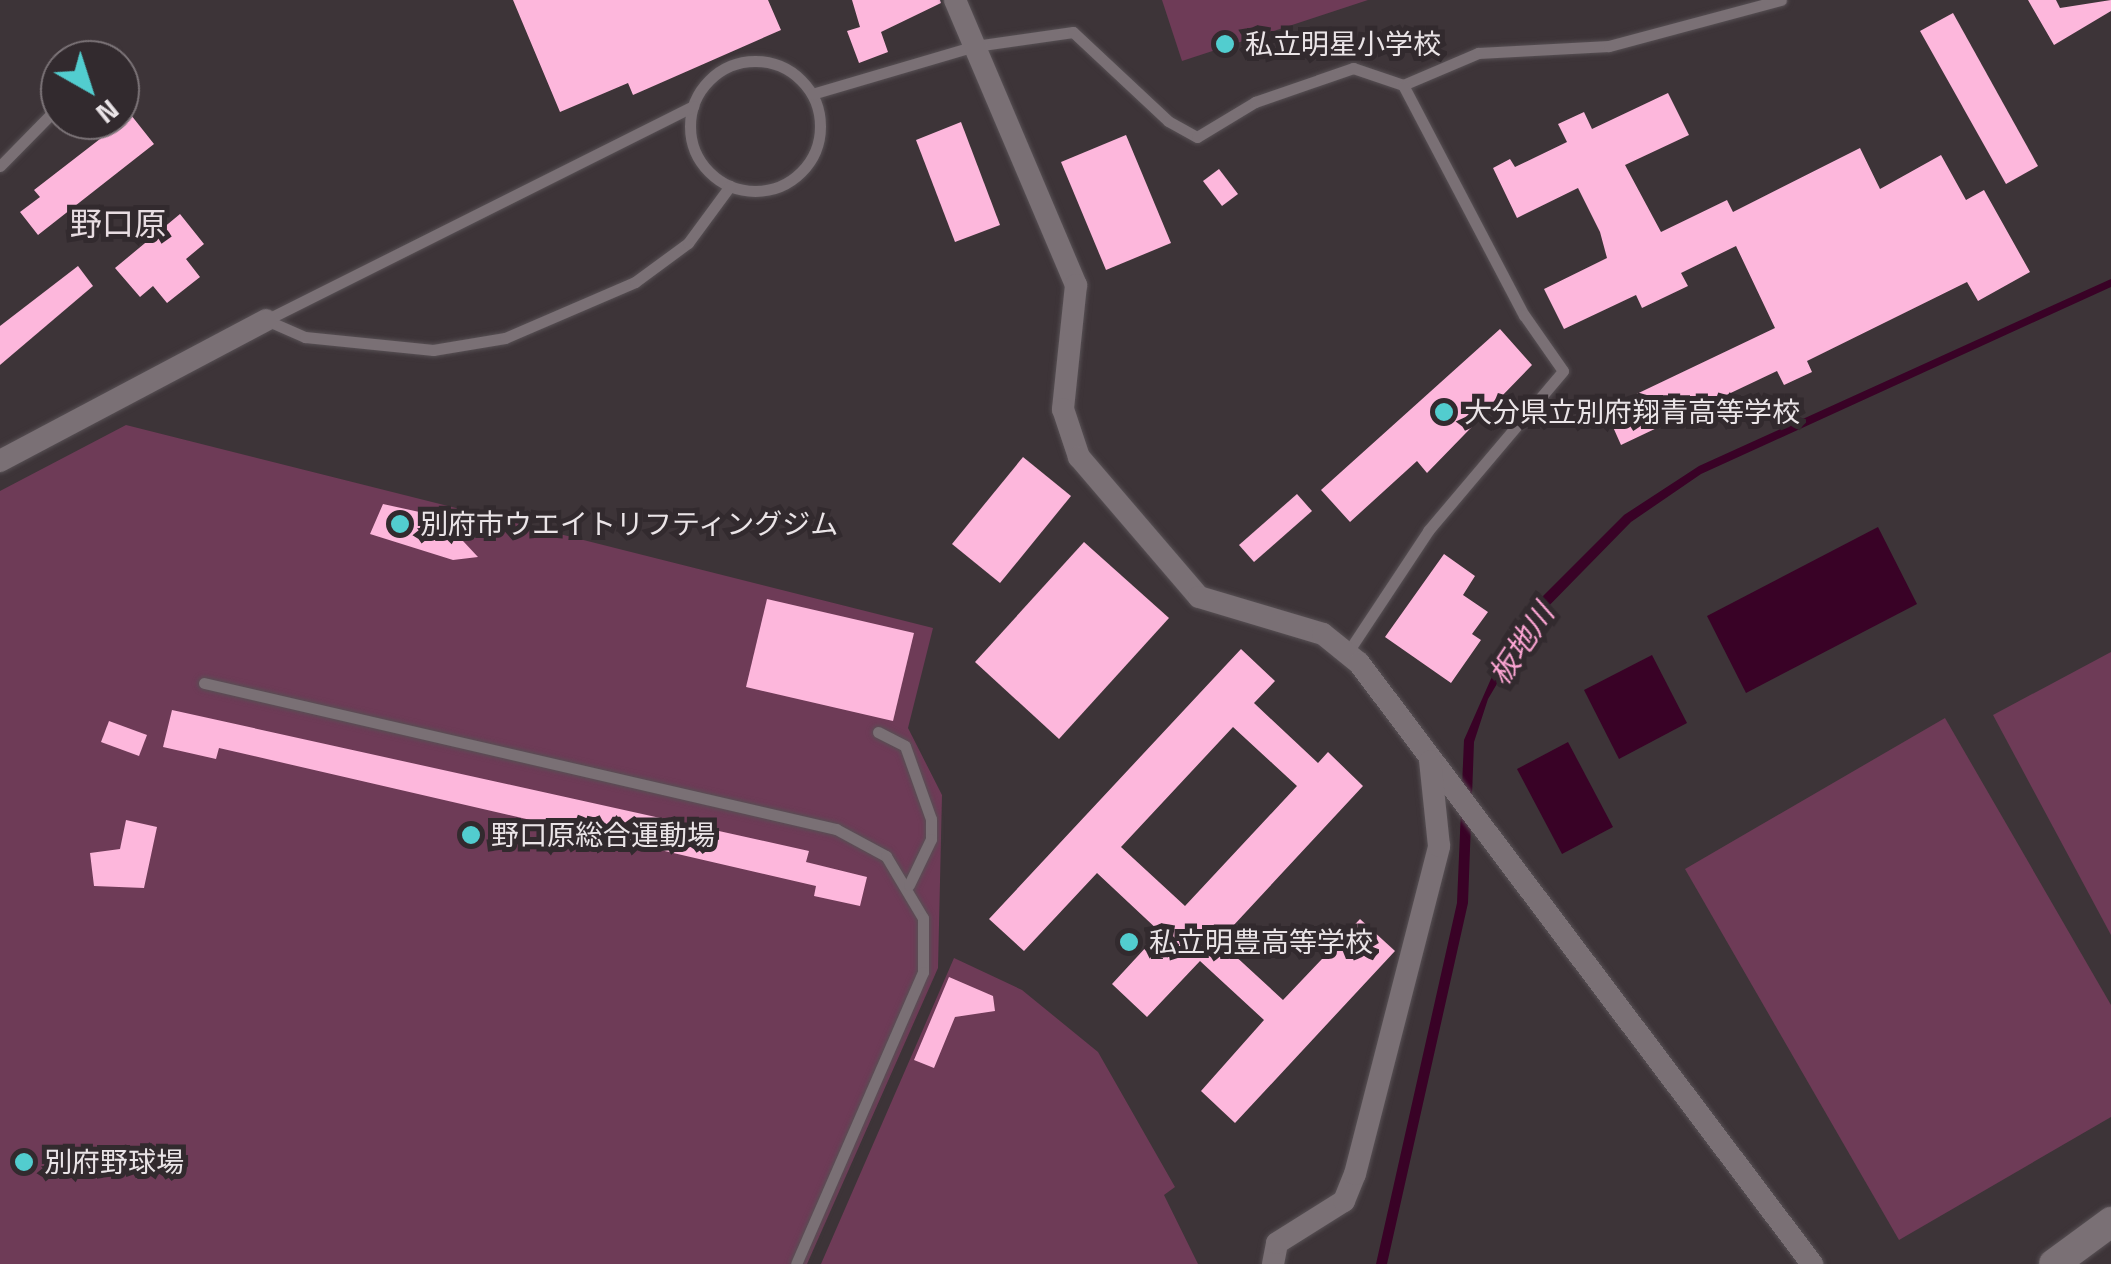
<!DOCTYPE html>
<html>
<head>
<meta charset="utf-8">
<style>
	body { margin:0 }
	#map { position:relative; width:2111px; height:1264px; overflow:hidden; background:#3d3438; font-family:"Titillium Web","Noto Sans JP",sans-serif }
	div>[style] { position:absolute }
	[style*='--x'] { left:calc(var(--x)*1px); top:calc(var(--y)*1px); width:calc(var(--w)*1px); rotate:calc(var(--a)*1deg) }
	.green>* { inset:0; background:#6e3b57 }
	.water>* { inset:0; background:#390226 }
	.building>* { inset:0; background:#fdb7dc }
	.roads { filter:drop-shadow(0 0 2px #575054) drop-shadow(0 0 2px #575054) }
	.service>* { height:11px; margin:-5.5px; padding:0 5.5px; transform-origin:5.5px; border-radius:5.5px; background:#7a7075 }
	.service>.ring { margin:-5.5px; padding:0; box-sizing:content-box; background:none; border:11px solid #7a7075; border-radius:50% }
	.minor>* { height:22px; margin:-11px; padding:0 11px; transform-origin:11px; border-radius:11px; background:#7a7075 }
	.tertiary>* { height:30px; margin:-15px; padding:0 15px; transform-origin:15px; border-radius:15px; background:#7a7075 }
	.dots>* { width:28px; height:28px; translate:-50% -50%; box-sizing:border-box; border:5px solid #322a2e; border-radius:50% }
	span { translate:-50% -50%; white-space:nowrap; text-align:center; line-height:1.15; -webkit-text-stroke:10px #322a2e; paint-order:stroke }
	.poi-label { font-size:28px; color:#eae4e7 }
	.left { translate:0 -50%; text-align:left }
	.water-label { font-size:30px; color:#fca5d3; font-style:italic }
	.quarter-label { font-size:32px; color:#e8dde2 }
	.north { position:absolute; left:40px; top:40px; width:100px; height:100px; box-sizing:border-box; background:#322a2e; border:2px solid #7c7478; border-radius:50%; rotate:141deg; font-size:28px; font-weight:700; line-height:40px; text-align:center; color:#eae4e7 }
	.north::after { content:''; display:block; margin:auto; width:35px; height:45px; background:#52cdcf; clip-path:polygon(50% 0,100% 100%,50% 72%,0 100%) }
</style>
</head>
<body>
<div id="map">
	<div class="green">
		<i style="clip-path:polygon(1162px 0,1368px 0,1182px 61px)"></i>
		<i style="clip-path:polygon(126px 425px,933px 628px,908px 728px,942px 795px,938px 968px,807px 1264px,0 1264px,0 491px)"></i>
		<i style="clip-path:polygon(2111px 652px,2111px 935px,1993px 715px)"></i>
		<i style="clip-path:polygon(1945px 718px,2111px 1005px,2111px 1117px,1899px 1240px,1685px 869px)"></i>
		<i style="clip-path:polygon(954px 958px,1022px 990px,1098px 1052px,1175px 1187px,1164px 1195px,1198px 1264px,821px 1264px)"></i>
	</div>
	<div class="water">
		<i style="clip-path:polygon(2111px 279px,2111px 287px,1701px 474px,1631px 522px,1534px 621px,1488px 699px,1474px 742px,1468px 903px,1387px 1264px,1376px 1264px,1457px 903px,1464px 740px,1494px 672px,1541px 598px,1624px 515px,1699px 466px)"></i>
		<i style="clip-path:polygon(1878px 527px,1917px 604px,1746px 693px,1707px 616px)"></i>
		<i style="clip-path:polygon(1652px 655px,1687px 723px,1619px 759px,1584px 690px)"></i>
		<i style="clip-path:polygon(1568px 742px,1613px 827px,1562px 854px,1517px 769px)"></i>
	</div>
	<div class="building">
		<i style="clip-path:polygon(513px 0,768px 0,781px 30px,633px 95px,628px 83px,560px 112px)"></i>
		<i style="clip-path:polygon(852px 0,940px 0,941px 3px,881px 32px,888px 52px,859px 63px,847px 31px,860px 27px)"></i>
		<i style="clip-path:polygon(2028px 0,2056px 0,2060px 8px,2111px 0,2111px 11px,2054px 45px)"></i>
		<i style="clip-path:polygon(1953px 13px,2038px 166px,2006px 184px,1920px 31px)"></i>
		<i style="clip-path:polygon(1668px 93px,1689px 135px,1625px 165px,1661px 232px,1727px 200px,1733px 212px,1860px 148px,1880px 189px,1941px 155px,1966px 200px,1984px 190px,2030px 272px,1978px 301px,1967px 282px,1807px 361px,1812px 372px,1784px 385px,1777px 371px,1621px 445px,1605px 409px,1775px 328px,1736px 246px,1681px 273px,1688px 286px,1642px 308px,1636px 295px,1564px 329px,1544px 289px,1607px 258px,1600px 232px,1578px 188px,1517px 218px,1493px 168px,1510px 159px,1515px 167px,1567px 142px,1558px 124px,1584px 112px,1592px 129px)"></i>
		<i style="clip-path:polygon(131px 115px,154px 144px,38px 235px,20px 212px,40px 197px,34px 190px)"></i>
		<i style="clip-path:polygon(961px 122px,1000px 225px,955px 242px,916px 140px)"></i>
		<i style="clip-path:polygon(1126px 135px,1171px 243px,1106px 270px,1061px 162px)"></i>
		<i style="clip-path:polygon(1219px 169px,1238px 194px,1222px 206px,1203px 181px)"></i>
		<i style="clip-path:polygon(180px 214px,204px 244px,186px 259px,200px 277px,167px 303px,153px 286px,140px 297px,115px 268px)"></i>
		<i style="clip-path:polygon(78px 266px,93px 286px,0 365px,0 326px)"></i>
		<i style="clip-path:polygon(1500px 329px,1532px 365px,1427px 473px,1417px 461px,1350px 522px,1321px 490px)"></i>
		<i style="clip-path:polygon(1023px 457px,1071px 496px,1000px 583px,952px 544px)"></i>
		<i style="clip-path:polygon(1297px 494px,1312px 511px,1254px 562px,1239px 545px)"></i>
		<i style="clip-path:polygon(383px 504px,424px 513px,421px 525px,459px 519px,495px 533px,463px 541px,478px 557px,453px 560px,370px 534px)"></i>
		<i style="clip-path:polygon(1084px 542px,1169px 618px,1059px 739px,975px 662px)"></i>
		<i style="clip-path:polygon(1444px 554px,1475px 576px,1463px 595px,1488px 612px,1472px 634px,1481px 640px,1451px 683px,1385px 637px)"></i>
		<i style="clip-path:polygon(767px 599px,914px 633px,893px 721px,746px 687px)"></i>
		<i style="clip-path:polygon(evenodd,1241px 649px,1275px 681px,1254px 703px,1318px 763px,1328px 752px,1363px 786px,1219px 941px,1283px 1000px,1360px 919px,1395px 951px,1235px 1123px,1201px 1091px,1264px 1020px,1200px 961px,1147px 1017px,1112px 984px,1160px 932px,1097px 873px,1024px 951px,989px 919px,1241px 649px,1233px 727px,1297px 786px,1185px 906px,1121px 847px,1233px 727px)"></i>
		<i style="clip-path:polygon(172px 710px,809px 851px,806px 862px,867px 877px,860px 906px,814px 896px,816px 886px,219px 748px,216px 759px,163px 747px)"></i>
		<i style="clip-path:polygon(109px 721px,147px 735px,139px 756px,101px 742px)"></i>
		<i style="clip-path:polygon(126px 820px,157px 827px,144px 888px,94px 886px,90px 853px,120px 849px)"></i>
		<i style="clip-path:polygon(949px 977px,993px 996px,995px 1011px,955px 1017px,934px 1068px,914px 1060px)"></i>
	</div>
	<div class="roads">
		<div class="service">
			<i style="--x:103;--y:60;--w:10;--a:-45"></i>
			<i class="ring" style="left:690px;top:61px;width:119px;height:119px"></i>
			<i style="--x:1403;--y:85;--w:82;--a:-23.1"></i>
			<i style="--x:1478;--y:53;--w:131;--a:-3.1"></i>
			<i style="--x:1609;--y:46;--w:178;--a:-15"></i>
			<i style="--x:812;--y:94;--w:170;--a:-16.4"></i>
			<i style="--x:975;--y:46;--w:99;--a:-8.1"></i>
			<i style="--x:1073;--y:32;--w:130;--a:43.1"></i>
			<i style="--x:1168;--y:121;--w:33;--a:29"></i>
			<i style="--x:1197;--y:137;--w:68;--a:-31.1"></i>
			<i style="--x:1255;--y:102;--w:104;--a:-19.1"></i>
			<i style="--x:1353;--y:68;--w:53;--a:18.8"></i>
			<i style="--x:1403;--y:85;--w:260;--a:62.3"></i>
			<i style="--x:1524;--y:315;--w:68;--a:55.1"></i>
			<i style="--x:1563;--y:371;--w:209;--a:130.2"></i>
			<i style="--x:1428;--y:531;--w:145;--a:123.5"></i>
			<i style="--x:0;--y:166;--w:86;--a:-45.5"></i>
			<i style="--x:266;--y:320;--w:43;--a:23.6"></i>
			<i style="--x:305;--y:337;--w:129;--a:5.8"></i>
			<i style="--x:433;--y:350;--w:73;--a:-9.5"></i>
			<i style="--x:505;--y:338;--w:142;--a:-23.3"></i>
			<i style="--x:635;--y:282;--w:66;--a:-36.3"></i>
			<i style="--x:688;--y:243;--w:71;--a:-53.6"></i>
			<i style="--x:266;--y:320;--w:478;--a:-26.6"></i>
			<i style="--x:204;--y:683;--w:649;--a:13.01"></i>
			<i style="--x:836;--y:829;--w:57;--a:28.4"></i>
			<i style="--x:886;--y:856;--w:72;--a:59.2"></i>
			<i style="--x:923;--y:918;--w:54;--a:90"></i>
			<i style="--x:923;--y:972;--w:318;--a:113.5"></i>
			<i style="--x:878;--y:732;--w:30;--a:27"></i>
			<i style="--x:905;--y:746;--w:77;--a:70.4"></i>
			<i style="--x:931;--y:819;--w:20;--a:90"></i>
			<i style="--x:931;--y:839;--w:51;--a:115.6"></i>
		</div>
		<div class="minor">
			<i style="--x:955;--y:0;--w:310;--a:67"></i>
			<i style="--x:1076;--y:285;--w:125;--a:96"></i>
			<i style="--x:1063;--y:409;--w:51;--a:71.6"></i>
			<i style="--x:1079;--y:457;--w:184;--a:49.4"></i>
			<i style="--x:1199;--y:597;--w:129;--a:16.6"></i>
			<i style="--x:1323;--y:634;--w:46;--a:38.9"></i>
			<i style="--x:1359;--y:663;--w:753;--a:52.99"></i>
			<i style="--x:0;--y:461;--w:301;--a:-27.9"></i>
			<i style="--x:1273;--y:1264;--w:21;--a:-79"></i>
			<i style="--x:1277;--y:1243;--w:79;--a:-32.1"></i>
			<i style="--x:1344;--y:1201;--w:29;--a:-68"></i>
			<i style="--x:1355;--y:1174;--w:339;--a:-75.6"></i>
			<i style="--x:1439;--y:846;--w:85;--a:-96"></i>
		</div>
		<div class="tertiary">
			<i style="--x:2054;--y:1264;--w:71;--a:-36.4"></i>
		</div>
	</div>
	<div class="dots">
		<i style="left:1225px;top:44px;background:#52cdcf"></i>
		<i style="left:1444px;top:412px;background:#52cdcf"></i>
		<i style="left:400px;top:524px;background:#52cdcf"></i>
		<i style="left:471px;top:835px;background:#52cdcf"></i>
		<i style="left:1129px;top:942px;background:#52cdcf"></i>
		<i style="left:24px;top:1162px;background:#52cdcf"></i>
	</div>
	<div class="poi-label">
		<span class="left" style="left:1245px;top:44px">私立明星小学校</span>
		<span class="left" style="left:1464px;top:412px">大分県立別府翔青高等学校</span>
		<span class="left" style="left:420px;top:524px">別府市ウエイトリフティングジム</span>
		<span class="left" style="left:491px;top:835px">野口原総合運動場</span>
		<span class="left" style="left:1149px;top:942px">私立明豊高等学校</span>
		<span class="left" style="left:44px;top:1162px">別府野球場</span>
	</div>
	<div class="water-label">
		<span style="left:1521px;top:644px;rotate:-56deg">板地川</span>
	</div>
	<div class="quarter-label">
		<span style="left:118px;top:223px">野口原</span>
	</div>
	<div class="north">N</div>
</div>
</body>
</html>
